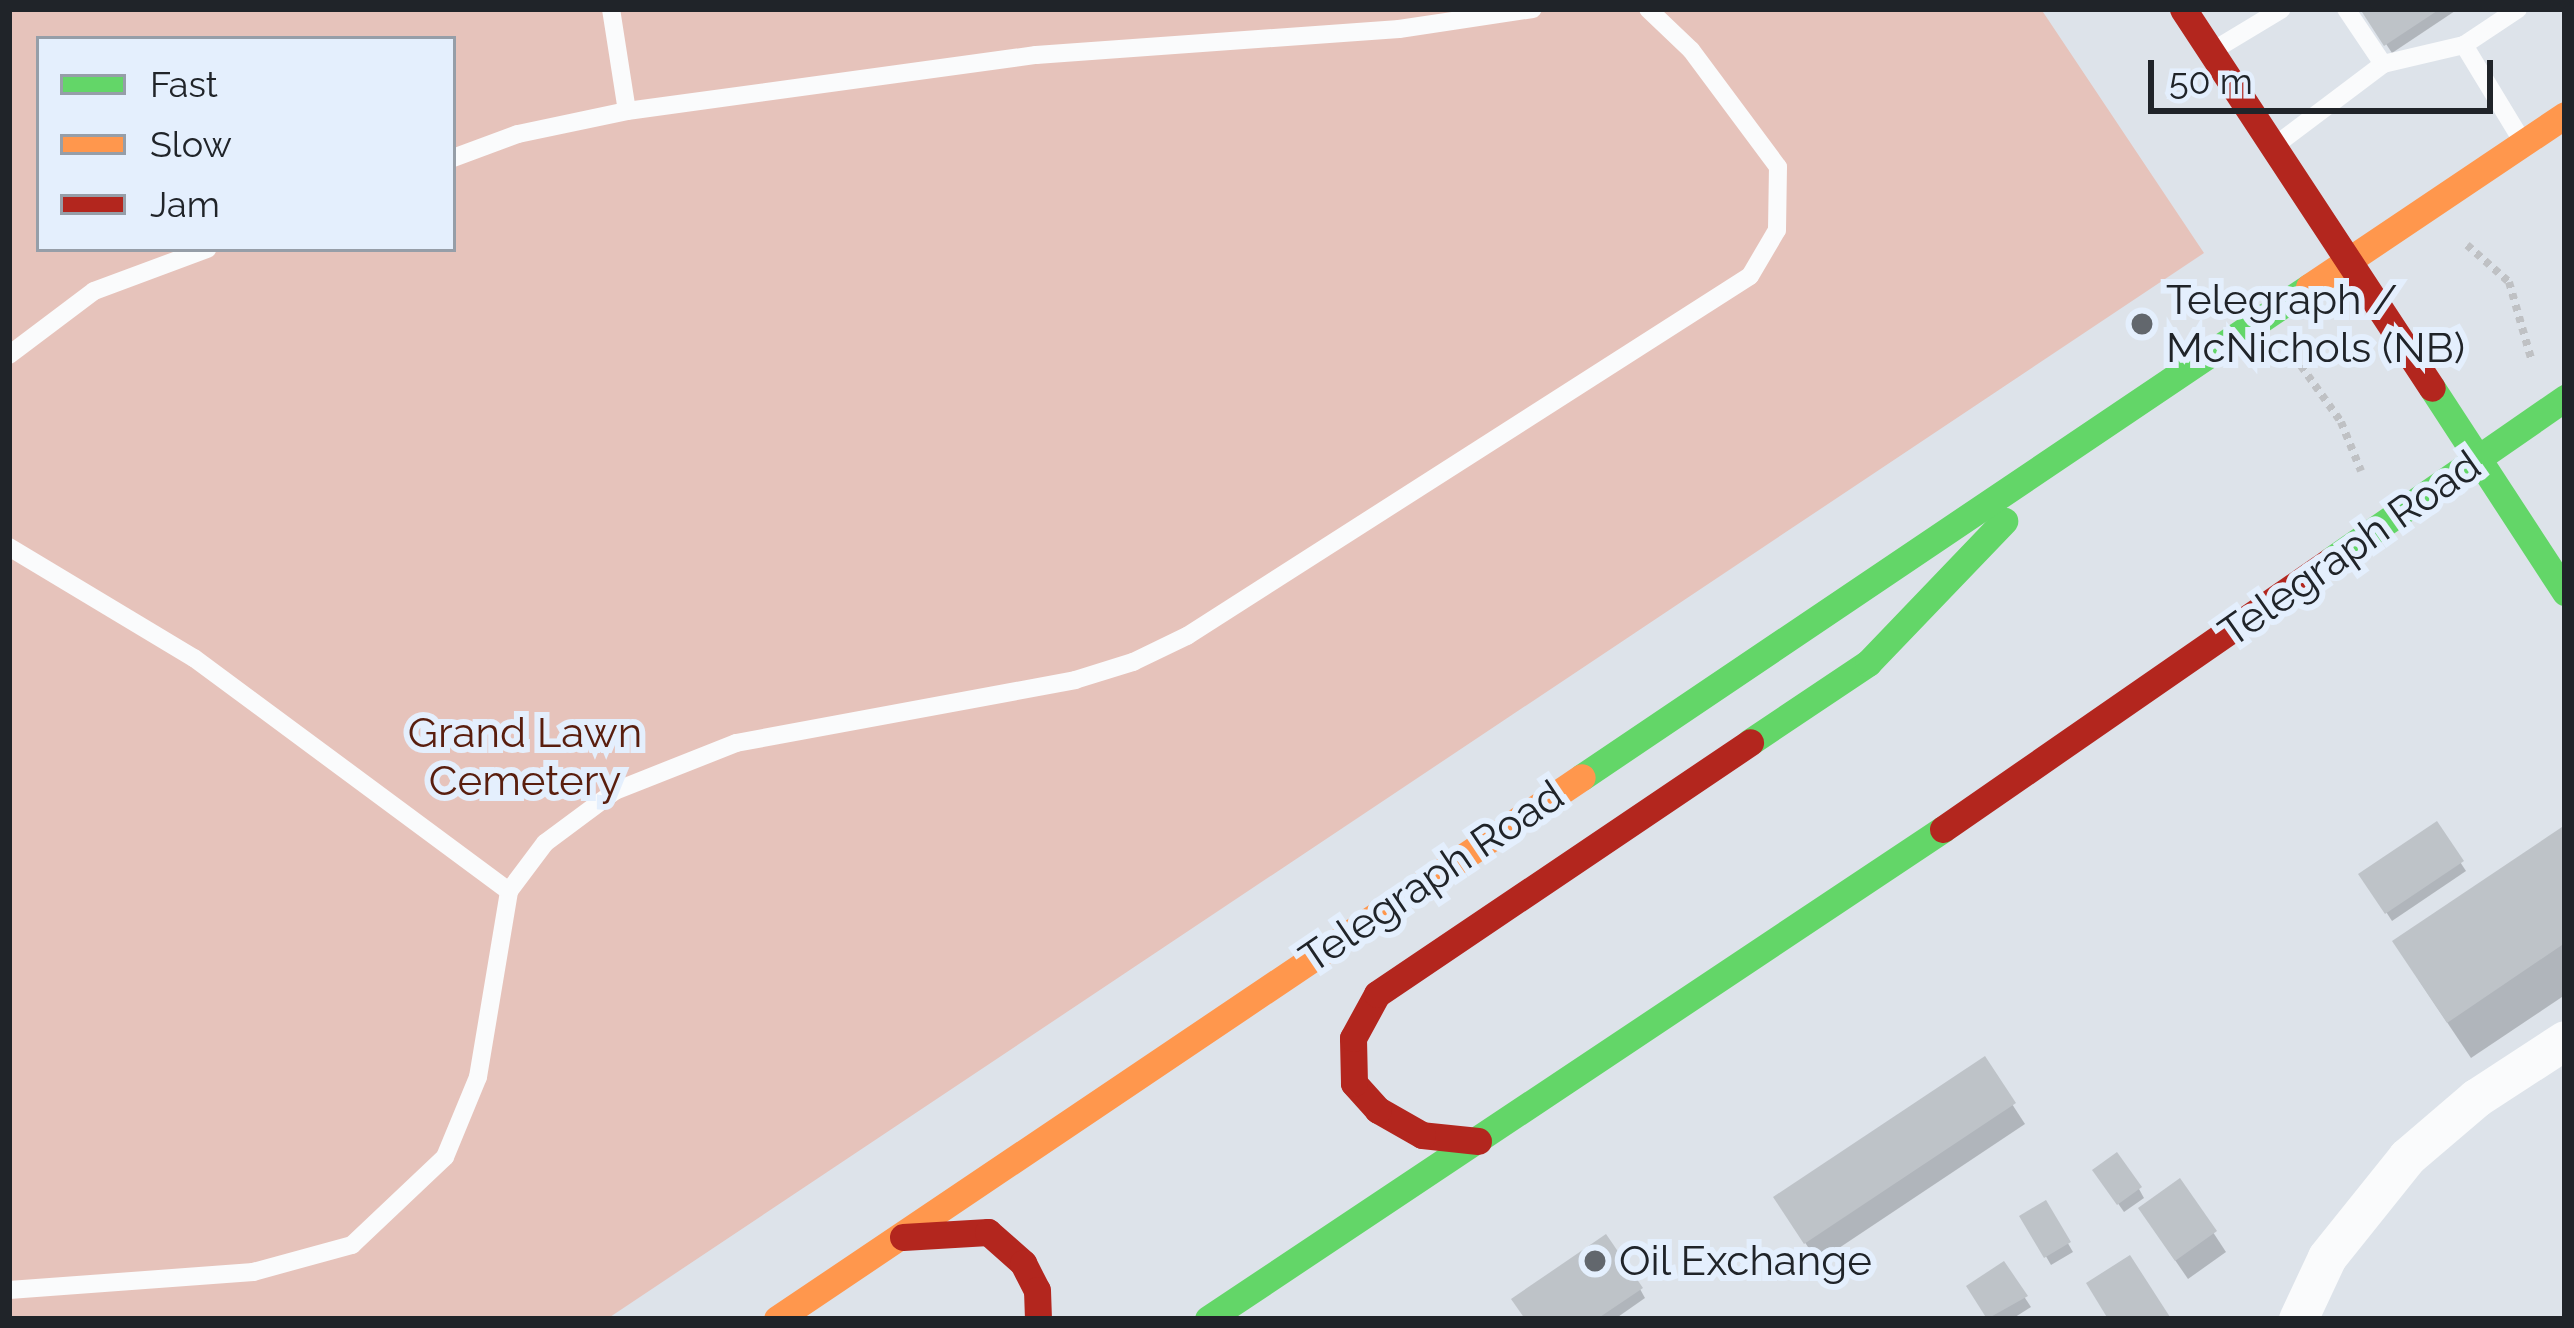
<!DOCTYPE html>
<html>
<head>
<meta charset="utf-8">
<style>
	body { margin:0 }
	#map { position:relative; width:2574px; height:1328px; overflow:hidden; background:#dde3ea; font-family:Raleway,sans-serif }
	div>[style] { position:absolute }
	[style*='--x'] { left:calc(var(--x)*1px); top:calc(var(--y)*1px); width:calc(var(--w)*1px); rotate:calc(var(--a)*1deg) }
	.green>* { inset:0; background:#e6c3bb }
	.shadow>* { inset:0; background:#0003 }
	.building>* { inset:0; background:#bec3c8 }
	.path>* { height:8px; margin-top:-4px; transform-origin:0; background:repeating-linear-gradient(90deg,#bfc1c4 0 6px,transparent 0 12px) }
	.lane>* { height:18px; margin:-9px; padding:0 9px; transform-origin:9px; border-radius:9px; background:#fafbfc }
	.street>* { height:39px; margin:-19.5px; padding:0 19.5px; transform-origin:19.5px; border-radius:19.5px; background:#fafbfc }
	.fast>* { height:27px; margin:-13.5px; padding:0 13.5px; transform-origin:13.5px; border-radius:13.5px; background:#63d668 }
	.slow>* { height:27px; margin:-13.5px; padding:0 13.5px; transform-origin:13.5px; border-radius:13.5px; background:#ff974d }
	.jam>* { height:27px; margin:-13.5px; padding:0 13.5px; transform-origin:13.5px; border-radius:13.5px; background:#b3261e }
	.dots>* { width:33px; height:33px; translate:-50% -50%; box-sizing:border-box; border:6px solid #e4effd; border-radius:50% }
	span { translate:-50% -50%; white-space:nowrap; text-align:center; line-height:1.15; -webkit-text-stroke:12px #e4effd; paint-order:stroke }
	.poi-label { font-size:42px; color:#202429 }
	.left { translate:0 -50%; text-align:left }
	.street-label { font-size:42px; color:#202429 }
	.park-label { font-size:42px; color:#591e0e }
	.frame { position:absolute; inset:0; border:12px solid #202429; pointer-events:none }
	.legend { position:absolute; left:36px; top:36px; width:420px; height:216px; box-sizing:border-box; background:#e4effd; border:3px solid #969ea8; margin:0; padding:15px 21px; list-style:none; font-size:36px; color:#202429 }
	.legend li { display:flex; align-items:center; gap:24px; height:60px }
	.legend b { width:60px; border:3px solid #969ea8 }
	.scale { position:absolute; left:2148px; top:60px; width:345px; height:54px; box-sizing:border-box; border:6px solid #202429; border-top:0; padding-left:15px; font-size:36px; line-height:42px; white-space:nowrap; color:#202429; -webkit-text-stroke:9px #e4effd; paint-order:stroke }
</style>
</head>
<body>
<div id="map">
	<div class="green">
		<i style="clip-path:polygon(evenodd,9px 9px,2041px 9px,2204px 253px,607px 1319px,9px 1319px,9px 9px,39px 39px,453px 39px,453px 249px,39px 249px,39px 39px)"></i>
	</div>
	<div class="shadow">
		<i style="clip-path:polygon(2363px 9px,2458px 9px,2392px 53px)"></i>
		<i style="clip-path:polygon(2436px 825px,2466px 871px,2392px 921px,2362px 875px)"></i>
		<i style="clip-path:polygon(2565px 828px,2565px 995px,2471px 1058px,2418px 979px)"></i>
		<i style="clip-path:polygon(1984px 1061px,2025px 1124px,1818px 1262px,1788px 1217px)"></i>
		<i style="clip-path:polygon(2101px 1179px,2139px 1189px,2144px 1198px,2124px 1212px)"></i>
		<i style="clip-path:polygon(2180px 1182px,2226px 1252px,2188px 1279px,2153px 1228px)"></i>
		<i style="clip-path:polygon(2045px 1204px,2073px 1252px,2051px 1265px,2023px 1217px)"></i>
		<i style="clip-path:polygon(2003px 1265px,2031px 1307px,2012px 1319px,1990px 1319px,1970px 1287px)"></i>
		<i style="clip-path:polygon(1640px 1289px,1645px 1298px,1615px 1319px,1527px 1319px)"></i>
	</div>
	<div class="building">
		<i style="clip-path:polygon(2360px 9px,2440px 9px,2384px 46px)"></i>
		<i style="clip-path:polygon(2437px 821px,2464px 861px,2385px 914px,2358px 874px)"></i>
		<i style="clip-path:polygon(2565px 825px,2565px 943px,2447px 1023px,2392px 941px)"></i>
		<i style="clip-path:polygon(1985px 1056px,2016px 1103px,1804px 1244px,1773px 1197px)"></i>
		<i style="clip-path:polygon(2117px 1152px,2142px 1187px,2117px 1205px,2092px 1170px)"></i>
		<i style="clip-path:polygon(2180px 1178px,2217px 1231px,2175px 1261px,2138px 1208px)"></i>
		<i style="clip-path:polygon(2046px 1200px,2071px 1242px,2044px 1258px,2019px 1216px)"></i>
		<i style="clip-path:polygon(1606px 1234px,1643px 1288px,1597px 1319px,1525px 1319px,1511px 1299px)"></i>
		<i style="clip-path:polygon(2130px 1255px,2170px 1317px,2167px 1319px,2108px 1319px,2086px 1283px)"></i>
		<i style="clip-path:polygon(2004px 1261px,2028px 1296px,1987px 1319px,1966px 1286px)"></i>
	</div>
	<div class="path">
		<i style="--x:2467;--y:245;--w:56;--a:41.4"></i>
		<i style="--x:2509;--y:282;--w:79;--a:73.9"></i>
		<i style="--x:2294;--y:356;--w:81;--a:54.5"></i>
		<i style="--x:2341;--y:422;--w:53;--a:67.8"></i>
	</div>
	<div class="lane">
		<i style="--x:611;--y:9;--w:103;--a:81.1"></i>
		<i style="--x:2464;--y:45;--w:110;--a:58.8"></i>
		<i style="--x:2214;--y:50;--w:79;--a:-31.1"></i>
		<i style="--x:2383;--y:64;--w:83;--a:-13.2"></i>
		<i style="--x:2464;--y:45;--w:65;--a:-33.7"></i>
		<i style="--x:2277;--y:144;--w:133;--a:-37"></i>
		<i style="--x:2383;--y:64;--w:66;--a:-123.9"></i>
		<i style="--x:453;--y:158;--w:69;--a:-20.3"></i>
		<i style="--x:518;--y:134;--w:111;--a:-11.9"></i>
		<i style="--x:627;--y:111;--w:413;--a:-7.8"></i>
		<i style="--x:1036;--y:55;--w:364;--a:-4.1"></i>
		<i style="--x:1399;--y:29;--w:135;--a:-8.5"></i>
		<i style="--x:9;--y:355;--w:106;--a:-37"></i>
		<i style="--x:94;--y:291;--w:121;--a:-20.4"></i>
		<i style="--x:9;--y:547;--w:216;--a:31"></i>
		<i style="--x:194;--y:658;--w:392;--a:36.5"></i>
		<i style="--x:9;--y:1290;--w:245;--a:-4.2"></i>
		<i style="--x:253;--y:1272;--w:103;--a:-15.3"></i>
		<i style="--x:352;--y:1245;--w:128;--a:-43.4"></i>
		<i style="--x:445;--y:1157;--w:87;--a:-67.6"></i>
		<i style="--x:478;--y:1077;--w:189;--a:-80.5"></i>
		<i style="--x:509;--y:891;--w:60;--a:-53.1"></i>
		<i style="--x:545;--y:843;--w:87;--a:-36.6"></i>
		<i style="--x:615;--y:791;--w:130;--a:-21.6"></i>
		<i style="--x:736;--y:743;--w:345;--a:-10.5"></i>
		<i style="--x:1075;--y:680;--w:61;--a:-17.2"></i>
		<i style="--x:1133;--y:662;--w:60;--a:-25.7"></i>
		<i style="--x:1187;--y:636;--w:668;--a:-32.6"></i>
		<i style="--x:1750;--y:276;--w:53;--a:-59.6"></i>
		<i style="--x:1777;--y:230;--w:63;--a:-89.1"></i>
		<i style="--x:1778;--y:167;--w:146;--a:-126.6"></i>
		<i style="--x:1691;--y:50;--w:59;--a:-136.4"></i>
	</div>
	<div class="street">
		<i style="--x:2298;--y:1319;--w:68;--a:-64.9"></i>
		<i style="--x:2327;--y:1257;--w:128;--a:-51.3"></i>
		<i style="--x:2407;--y:1157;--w:91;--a:-40.5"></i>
		<i style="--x:2476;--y:1098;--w:106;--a:-33.1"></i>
	</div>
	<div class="fast">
		<i style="--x:2432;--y:388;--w:244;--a:56.9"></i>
		<i style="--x:2331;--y:560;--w:285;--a:-34.7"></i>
		<i style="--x:1750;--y:742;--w:142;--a:-33.8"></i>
		<i style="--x:1868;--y:663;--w:197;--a:-46.2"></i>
		<i style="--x:1582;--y:777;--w:877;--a:-33.98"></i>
		<i style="--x:1208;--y:1319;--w:883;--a:-33.69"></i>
	</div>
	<div class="slow">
		<i style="--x:2309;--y:287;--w:308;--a:-33.9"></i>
		<i style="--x:777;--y:1319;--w:970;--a:-33.95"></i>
	</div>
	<div class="jam">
		<i style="--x:2183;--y:9;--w:453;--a:56.7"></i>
		<i style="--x:1943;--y:829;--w:472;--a:-34.7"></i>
		<i style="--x:1478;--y:1141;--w:56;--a:-173.9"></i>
		<i style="--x:1422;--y:1135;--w:51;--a:-150.4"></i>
		<i style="--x:1378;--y:1110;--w:36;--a:-132"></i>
		<i style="--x:1354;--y:1083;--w:45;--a:-91.3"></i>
		<i style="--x:1353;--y:1038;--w:50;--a:-61.4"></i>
		<i style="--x:1377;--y:994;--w:450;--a:-34"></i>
		<i style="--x:903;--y:1237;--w:85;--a:-3.4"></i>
		<i style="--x:988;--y:1232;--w:47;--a:41.5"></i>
		<i style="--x:1023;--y:1263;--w:30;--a:63"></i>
		<i style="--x:1037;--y:1290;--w:29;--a:88"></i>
	</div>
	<div class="dots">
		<i style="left:2142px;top:324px;background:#62676d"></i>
		<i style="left:1595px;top:1261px;background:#62676d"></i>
	</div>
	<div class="poi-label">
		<span class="left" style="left:2166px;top:324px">Telegraph /<br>McNichols (NB)</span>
		<span class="left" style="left:1619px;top:1261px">Oil Exchange</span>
	</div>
	<div class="street-label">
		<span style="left:2350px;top:549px;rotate:-35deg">Telegraph Road</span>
		<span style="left:1432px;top:877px;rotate:-34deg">Telegraph Road</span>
	</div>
	<div class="park-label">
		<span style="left:525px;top:757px">Grand Lawn<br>Cemetery</span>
	</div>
	<div class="frame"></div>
	<ul class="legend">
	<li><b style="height:15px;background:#63d668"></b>Fast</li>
	<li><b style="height:15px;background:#ff974d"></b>Slow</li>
	<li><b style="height:15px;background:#b3261e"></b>Jam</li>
	</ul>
	<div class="scale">50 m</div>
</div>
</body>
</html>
